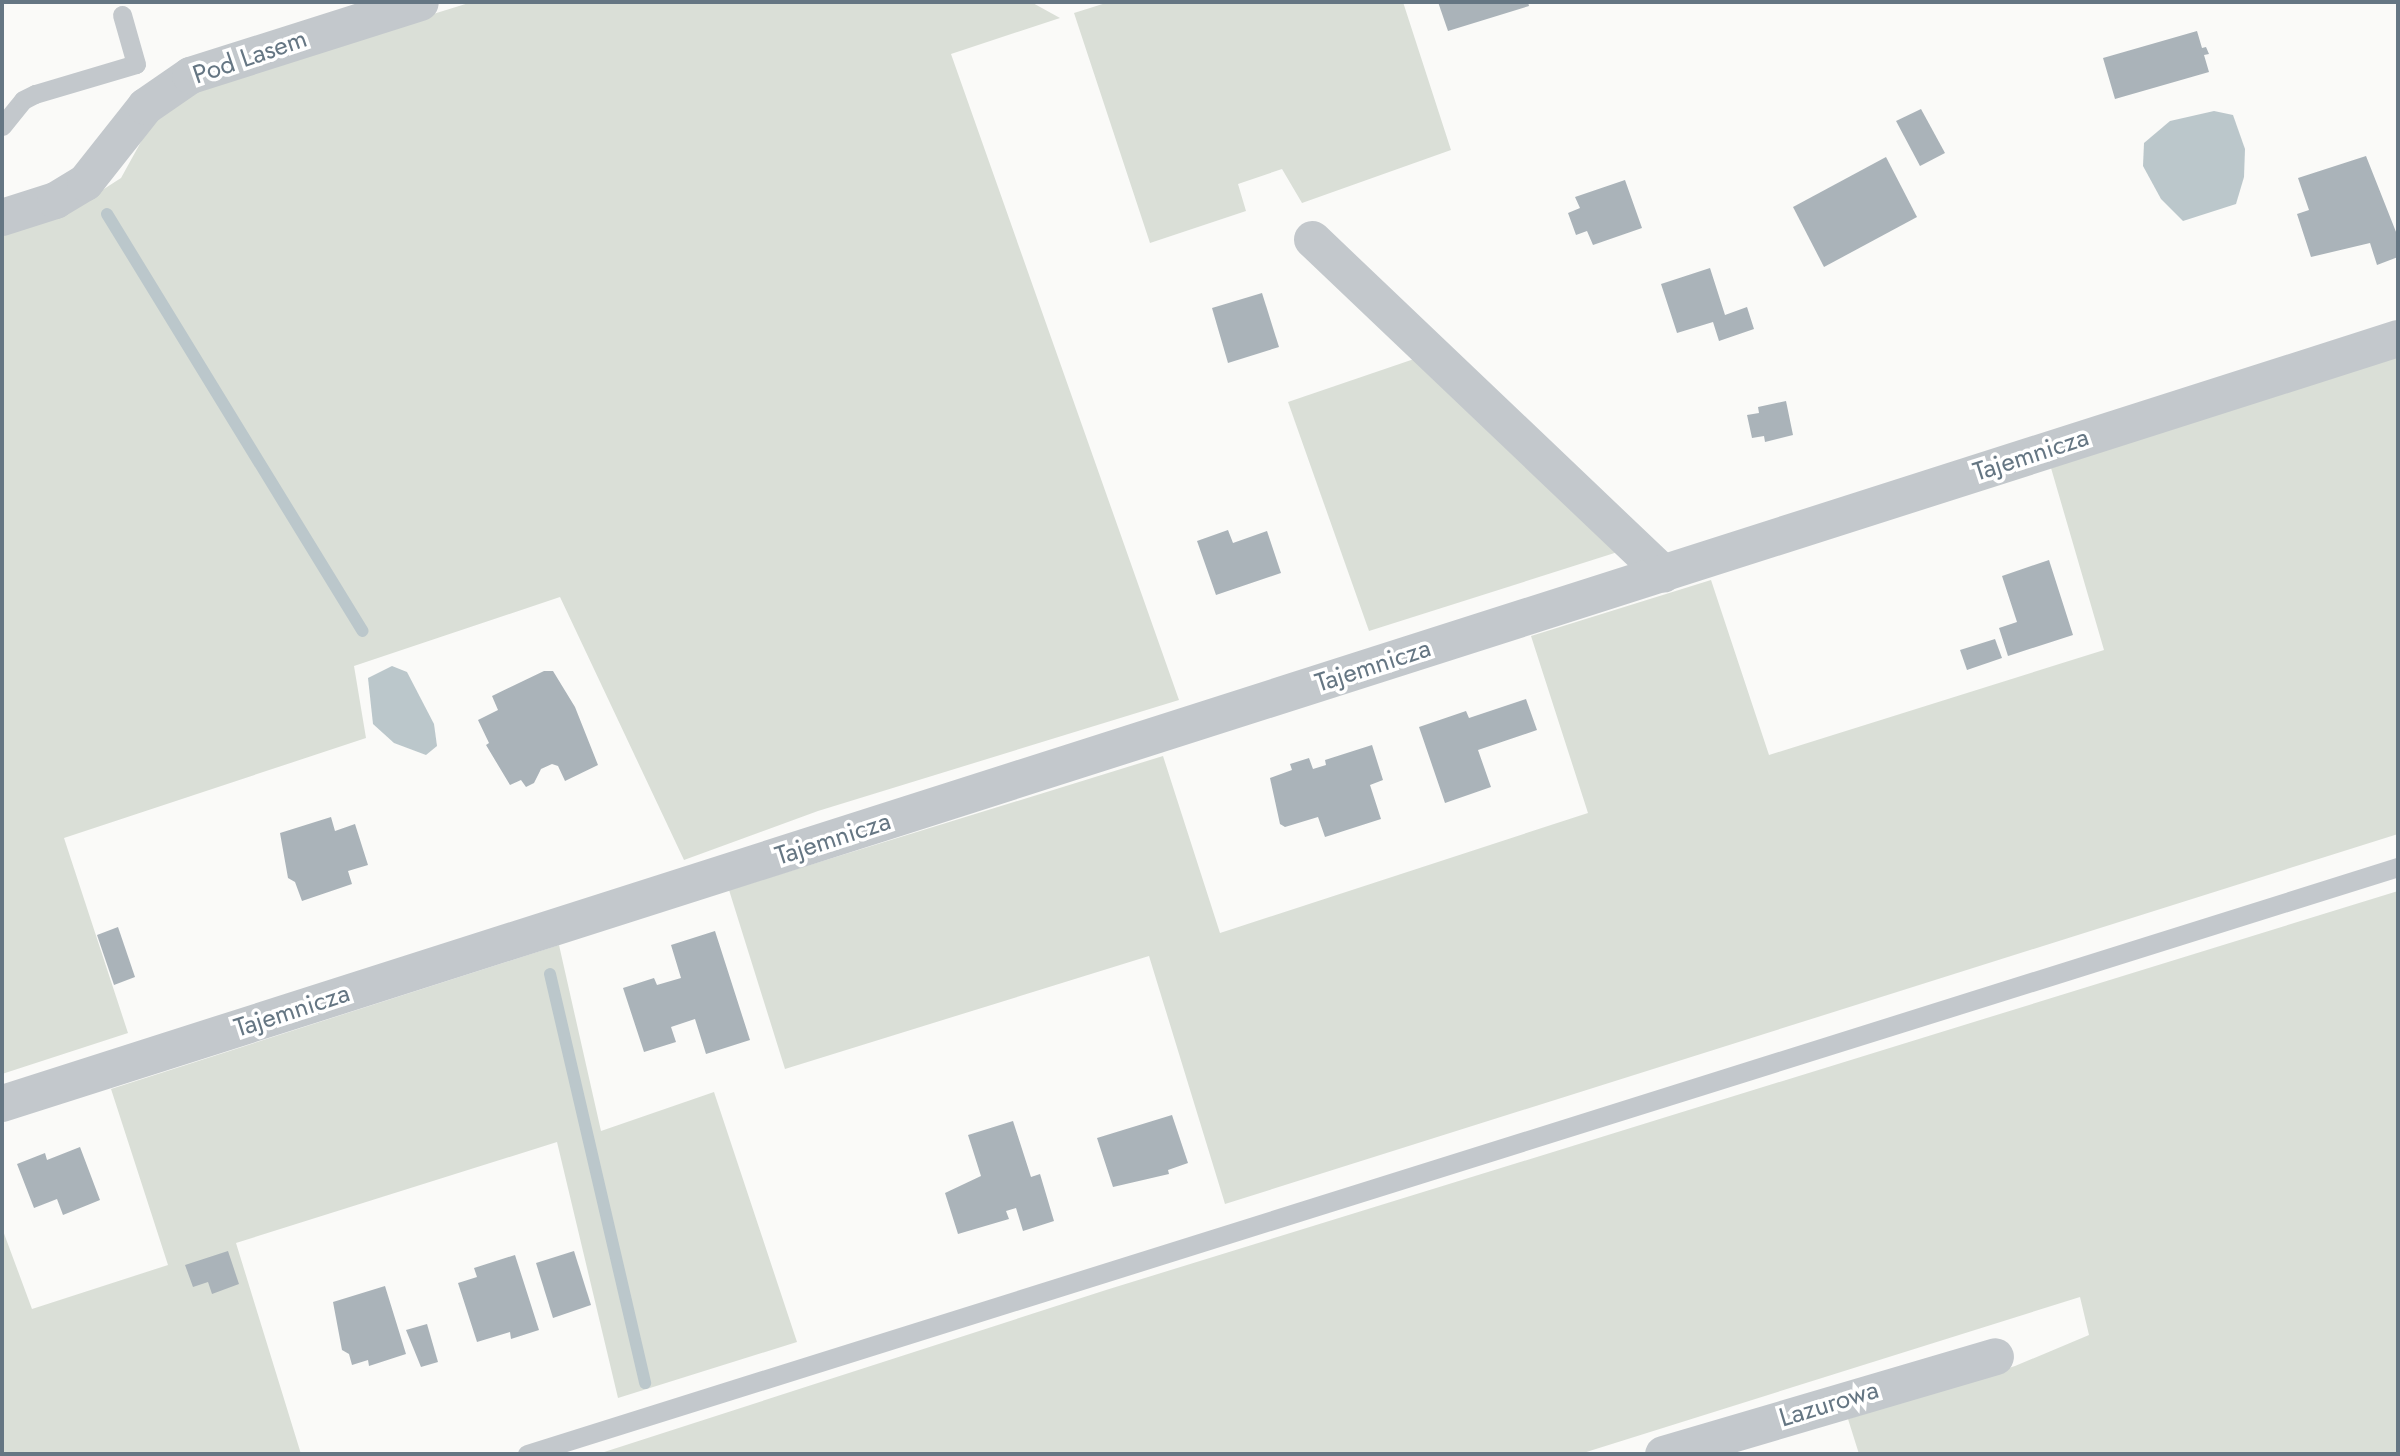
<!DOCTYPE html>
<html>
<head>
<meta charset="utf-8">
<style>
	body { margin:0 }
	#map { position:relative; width:2400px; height:1456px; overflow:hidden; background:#fafaf8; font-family:Jost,sans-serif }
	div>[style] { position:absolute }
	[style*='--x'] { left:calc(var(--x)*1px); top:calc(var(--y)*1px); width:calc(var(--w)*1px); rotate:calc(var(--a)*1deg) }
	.green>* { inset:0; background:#dadfd7 }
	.water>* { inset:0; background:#bbc7cb }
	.stream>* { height:12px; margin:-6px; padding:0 6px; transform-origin:6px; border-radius:6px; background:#bbc7cb }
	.building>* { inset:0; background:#aab3b9 }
	.service>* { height:19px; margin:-9.5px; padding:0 9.5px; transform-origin:9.5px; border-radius:9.5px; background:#c3c8cc }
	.minor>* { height:37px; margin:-18.5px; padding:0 18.5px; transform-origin:18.5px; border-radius:18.5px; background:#c3c8cc }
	span { translate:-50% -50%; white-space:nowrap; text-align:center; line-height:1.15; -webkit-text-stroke:7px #fff; paint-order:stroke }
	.street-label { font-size:26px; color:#657683 }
	.frame { position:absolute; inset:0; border:4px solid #657683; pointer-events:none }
</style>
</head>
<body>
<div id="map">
	<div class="green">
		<i style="clip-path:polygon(472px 2px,1031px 2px,1060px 18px,951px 54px,1179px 700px,818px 811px,684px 860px,560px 597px,354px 666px,366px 738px,64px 838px,128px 1033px,2px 1074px,2px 229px,79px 205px,121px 178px,158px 111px,197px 87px)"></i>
		<i style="clip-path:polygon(1109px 2px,1403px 2px,1451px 150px,1302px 203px,1282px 169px,1238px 184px,1246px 211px,1150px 243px,1074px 13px)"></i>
		<i style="clip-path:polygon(2398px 355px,2398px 834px,1225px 1204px,1149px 956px,785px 1069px,729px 890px,1163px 756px,1220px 933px,1588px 813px,1531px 636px,1711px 580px,1769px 755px,2104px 650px,2051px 468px)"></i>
		<i style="clip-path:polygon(1417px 358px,1624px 550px,1369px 631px,1288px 402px)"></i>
		<i style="clip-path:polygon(2398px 891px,2398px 1454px,1859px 1454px,1848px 1419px,2015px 1366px,2089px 1335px,2080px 1297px,1580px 1454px,598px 1454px,1106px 1290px)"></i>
		<i style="clip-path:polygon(559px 945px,601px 1131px,714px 1092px,797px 1342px,618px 1398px,557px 1142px,236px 1243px,301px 1454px,2px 1454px,2px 1228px,32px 1309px,168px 1265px,111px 1089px)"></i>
	</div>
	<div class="water">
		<i style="clip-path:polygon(2214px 111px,2233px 115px,2245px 149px,2244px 177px,2236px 204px,2183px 221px,2161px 199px,2143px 166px,2144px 143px,2170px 121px)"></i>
		<i style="clip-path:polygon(392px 666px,407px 672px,434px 724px,437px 746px,426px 755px,394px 743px,373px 724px,368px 678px)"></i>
	</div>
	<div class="stream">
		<i style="--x:107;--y:214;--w:489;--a:58.5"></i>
		<i style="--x:550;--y:974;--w:420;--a:76.9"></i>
	</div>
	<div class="building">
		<i style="clip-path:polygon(1438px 2px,1528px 2px,1529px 6px,1448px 31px)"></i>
		<i style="clip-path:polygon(2197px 31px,2202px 48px,2206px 47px,2209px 54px,2204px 55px,2209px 72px,2115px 99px,2103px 58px)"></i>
		<i style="clip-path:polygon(1921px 109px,1945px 153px,1920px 166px,1896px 121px)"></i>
		<i style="clip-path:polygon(2366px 156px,2398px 237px,2398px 257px,2377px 265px,2370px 243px,2311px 257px,2297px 214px,2309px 210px,2298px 178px)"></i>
		<i style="clip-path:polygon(1886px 157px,1917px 217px,1824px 267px,1793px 207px)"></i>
		<i style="clip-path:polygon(1625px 180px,1642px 228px,1593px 245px,1587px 231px,1576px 235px,1568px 213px,1580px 208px,1575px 197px)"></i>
		<i style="clip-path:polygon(1710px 268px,1725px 315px,1747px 307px,1754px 329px,1719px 341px,1713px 322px,1677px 333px,1661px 284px)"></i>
		<i style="clip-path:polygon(1262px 293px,1279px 347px,1228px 363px,1212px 308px)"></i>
		<i style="clip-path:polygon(1786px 401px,1793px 435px,1765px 442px,1764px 436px,1752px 438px,1747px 415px,1759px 413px,1758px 407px)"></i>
		<i style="clip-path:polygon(1228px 530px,1233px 543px,1267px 531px,1281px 573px,1216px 595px,1197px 541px)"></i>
		<i style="clip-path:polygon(2049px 560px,2073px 635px,2008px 656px,1999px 628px,2017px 622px,2002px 576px)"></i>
		<i style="clip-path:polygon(1995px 639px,2002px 658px,1967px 670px,1960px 650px)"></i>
		<i style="clip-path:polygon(544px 671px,553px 671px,575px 707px,598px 765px,565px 781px,558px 766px,552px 764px,541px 769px,534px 783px,526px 787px,521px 780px,510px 785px,486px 745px,489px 743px,478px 720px,498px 710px,492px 696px)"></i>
		<i style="clip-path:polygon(1526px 699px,1537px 730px,1478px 750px,1491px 787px,1445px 803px,1419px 727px,1466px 711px,1469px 718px)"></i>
		<i style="clip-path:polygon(1372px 745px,1383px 780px,1370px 785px,1381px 819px,1325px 837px,1318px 817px,1285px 827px,1280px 824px,1270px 778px,1292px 770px,1290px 764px,1309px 758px,1313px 769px,1326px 765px,1325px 760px)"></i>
		<i style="clip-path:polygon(331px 817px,335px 831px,355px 824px,368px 865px,348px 871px,352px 884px,302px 901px,295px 882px,288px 878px,280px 833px)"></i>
		<i style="clip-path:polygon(118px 927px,135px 977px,114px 985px,97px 935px)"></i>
		<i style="clip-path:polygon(715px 931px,750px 1040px,706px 1054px,695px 1019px,671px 1027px,676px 1042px,644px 1052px,623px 988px,654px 978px,657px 985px,681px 978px,671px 945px)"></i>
		<i style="clip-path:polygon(1172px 1115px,1188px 1163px,1168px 1170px,1169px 1174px,1113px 1187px,1097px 1138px)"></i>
		<i style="clip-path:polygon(1013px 1121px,1031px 1177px,1040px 1174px,1054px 1221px,1023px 1231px,1016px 1208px,1006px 1211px,1009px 1219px,958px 1234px,945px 1193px,981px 1176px,968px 1135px)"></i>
		<i style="clip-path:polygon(80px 1147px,100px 1200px,63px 1215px,57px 1199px,34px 1208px,17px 1164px,45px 1153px,47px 1160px)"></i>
		<i style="clip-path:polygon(228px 1251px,239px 1284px,212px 1294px,208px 1282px,193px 1287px,185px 1265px)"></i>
		<i style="clip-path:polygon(574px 1251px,591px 1305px,553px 1318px,536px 1263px)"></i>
		<i style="clip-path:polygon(515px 1255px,539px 1330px,511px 1339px,510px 1332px,477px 1342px,458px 1283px,477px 1277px,474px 1268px)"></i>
		<i style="clip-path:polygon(385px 1286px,406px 1354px,369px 1366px,368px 1360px,352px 1365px,349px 1354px,342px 1350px,333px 1302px)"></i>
		<i style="clip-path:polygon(427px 1324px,438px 1362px,421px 1367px,406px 1330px)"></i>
	</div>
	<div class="service">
		<i style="--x:2;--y:126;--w:33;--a:-51"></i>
		<i style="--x:23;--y:100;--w:13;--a:-27"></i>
		<i style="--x:35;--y:94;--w:105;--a:-16.5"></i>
		<i style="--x:136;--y:64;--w:51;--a:-105.9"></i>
		<i style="--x:527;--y:1454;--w:1961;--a:-17.42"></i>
	</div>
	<div class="minor">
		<i style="--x:2;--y:217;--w:56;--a:-17.8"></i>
		<i style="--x:55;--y:200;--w:35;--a:-31"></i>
		<i style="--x:85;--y:182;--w:97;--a:-51.7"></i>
		<i style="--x:145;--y:106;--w:55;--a:-34.6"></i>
		<i style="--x:190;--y:75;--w:241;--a:-17.6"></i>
		<i style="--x:1312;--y:239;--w:485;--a:43.6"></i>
		<i style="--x:2;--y:1103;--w:2515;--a:-17.71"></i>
		<i style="--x:1663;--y:1454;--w:346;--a:-16.4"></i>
	</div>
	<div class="street-label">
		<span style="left:250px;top:57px;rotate:-19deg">Pod Lasem</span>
		<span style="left:2031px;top:455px;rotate:-18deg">Tajemnicza</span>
		<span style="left:1373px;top:666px;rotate:-18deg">Tajemnicza</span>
		<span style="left:833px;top:839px;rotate:-18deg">Tajemnicza</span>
		<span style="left:292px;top:1011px;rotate:-18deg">Tajemnicza</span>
		<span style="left:1829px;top:1404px;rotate:-17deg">Lazurowa</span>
	</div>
	<div class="frame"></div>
</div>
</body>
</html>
